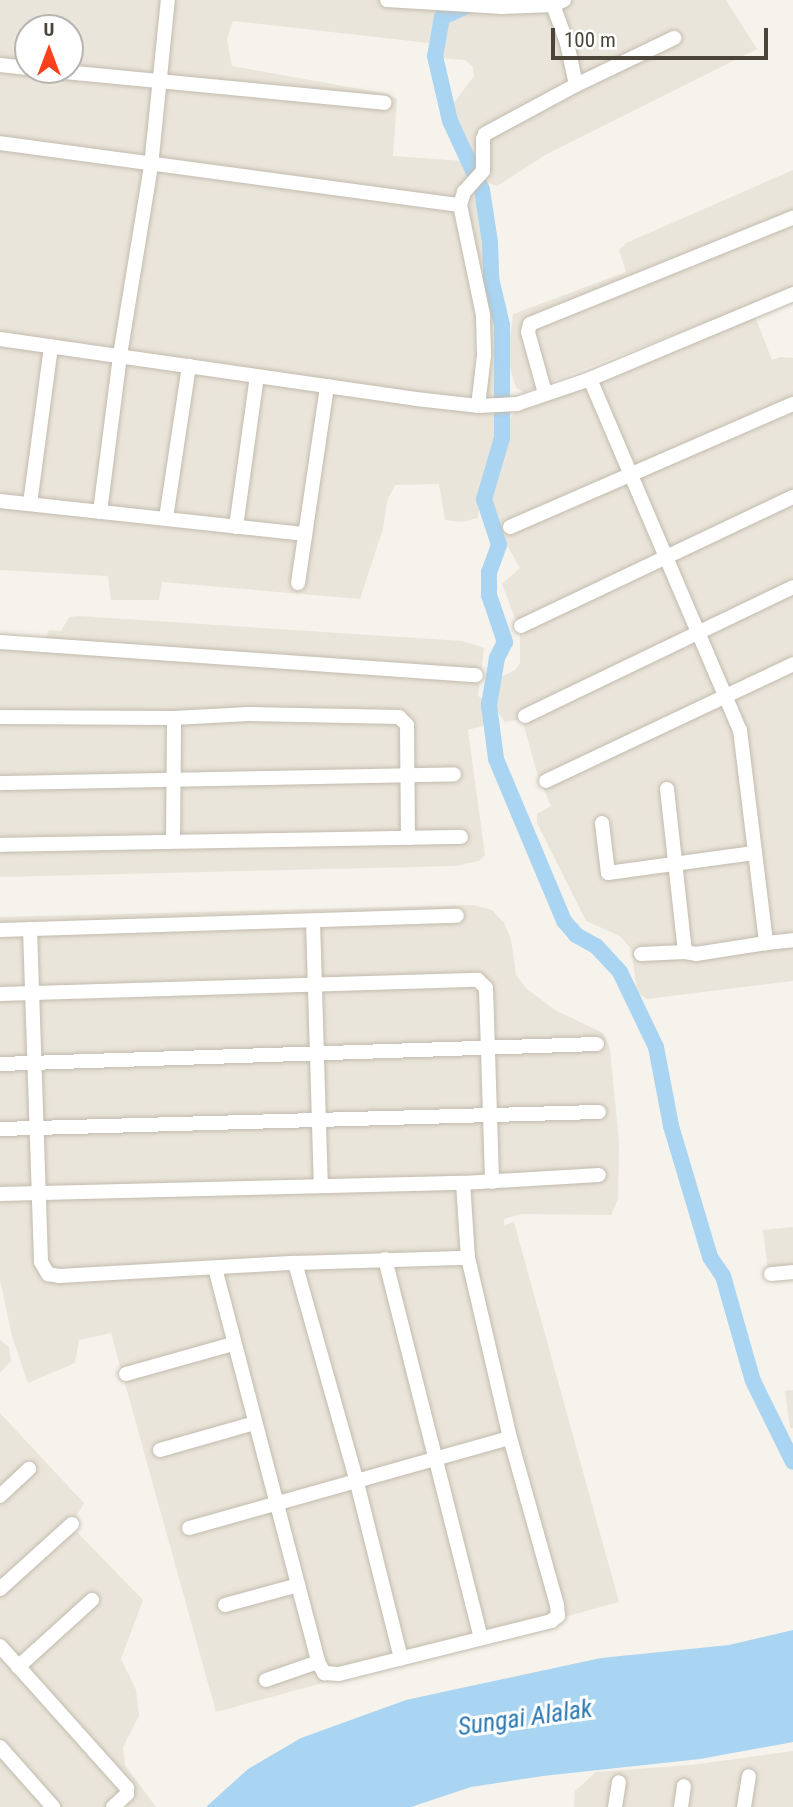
<!DOCTYPE html>
<html>
<head>
<meta charset="utf-8">
<style>
	body { margin:0 }
	#map { position:relative; width:793px; height:1807px; overflow:hidden; background:#f6f3ec; font-family:"Roboto Condensed",sans-serif }
	div>[style] { position:absolute }
	[style*='--x'] { left:calc(var(--x)*1px); top:calc(var(--y)*1px); width:calc(var(--w)*1px); rotate:calc(var(--a)*1deg) }
	.residential>* { inset:0; background:#eae5da }
	.water>* { inset:0; background:#a9d4f2 }
	.canal>* { height:16px; margin:-8px; padding:0 8px; transform-origin:8px; border-radius:8px; background:#a9d4f2 }
	.roads { filter:drop-shadow(0 0 2px #c2bbae) drop-shadow(0 0 2px #c2bbae) }
	.minor>* { height:14px; margin:-7px; padding:0 7px; transform-origin:7px; border-radius:7px; background:#fff }
	span { translate:-50% -50%; white-space:nowrap; text-align:center; line-height:1.15; -webkit-text-stroke:6px #fff; paint-order:stroke }
	.water-label { font-size:26px; color:#2e7ab2; font-style:italic }
	.north { position:absolute; left:14px; top:14px; width:70px; height:70px; box-sizing:border-box; background:#fff; border:2px solid #b7b4b0; border-radius:50%; rotate:0deg; font-size:19px; font-weight:700; line-height:28px; text-align:center; color:#4b4439 }
	.north::after { content:''; display:block; margin:auto; width:24px; height:32px; background:#fc3f1d; clip-path:polygon(50% 0,100% 100%,50% 72%,0 100%) }
	.scale { position:absolute; left:551px; top:28px; width:217px; height:32px; box-sizing:border-box; border:4px solid #4b4439; border-top:0; padding-left:9px; font-size:21px; line-height:24px; white-space:nowrap; color:#4b4439; -webkit-text-stroke:5px #fff; paint-order:stroke }
</style>
</head>
<body>
<div id="map">
	<div class="residential">
		<i style="clip-path:polygon(evenodd,0 0,441px 0,436px 7px,434px 35px,429px 43px,233px 21px,227px 39px,232px 66px,388px 94px,397px 99px,393px 156px,463px 161px,469px 167px,479px 192px,503px 374px,495px 453px,481px 497px,478px 518px,462px 522px,445px 520px,439px 484px,395px 485px,387px 501px,383px 529px,360px 599px,162px 582px,159px 600px,111px 600px,108px 576px,0 570px,0 0,28px 28px,70px 28px,70px 70px,28px 70px,28px 28px)"></i>
		<i style="clip-path:polygon(472px 0,726px 0,757px 49px,547px 154px,497px 186px,488px 183px,462px 148px,451px 122px,453px 104px,474px 76px,473px 67px,465px 60px,439px 58px,440px 25px,446px 8px)"></i>
		<i style="clip-path:polygon(793px 170px,793px 289px,524px 392px,516px 388px,507px 359px,513px 314px,626px 272px,619px 250px,626px 243px)"></i>
		<i style="clip-path:polygon(754px 314px,772px 360px,780px 357px,793px 358px,793px 981px,647px 999px,639px 994px,636px 986px,632px 950px,620px 936px,586px 921px,537px 823px,537px 814px,551px 806px,537px 773px,522px 719px,505px 722px,493px 705px,494px 686px,499px 678px,515px 670px,520px 663px,520px 631px,502px 584px,520px 568px,485px 507px,484px 498px,485px 490px,495px 475px,508px 419px,515px 413px)"></i>
		<i style="clip-path:polygon(79px 616px,463px 641px,484px 648px,478px 696px,486px 700px,489px 717px,485px 725px,468px 730px,485px 855px,479px 861px,455px 866px,0 877px,0 635px,45px 638px,49px 630px,61px 631px,69px 617px)"></i>
		<i style="clip-path:polygon(474px 905px,492px 910px,504px 923px,511px 939px,516px 975px,527px 989px,555px 1010px,603px 1033px,610px 1049px,619px 1142px,618px 1199px,611px 1215px,521px 1214px,504px 1219px,504px 1225px,514px 1222px,619px 1602px,216px 1712px,111px 1333px,79px 1340px,75px 1363px,28px 1383px,12px 1336px,0 1280px,0 917px)"></i>
		<i style="clip-path:polygon(793px 1227px,793px 1278px,769px 1281px,763px 1230px)"></i>
		<i style="clip-path:polygon(0 1340px,9px 1347px,11px 1361px,0 1373px)"></i>
		<i style="clip-path:polygon(793px 1390px,793px 1428px,790px 1428px,785px 1391px)"></i>
		<i style="clip-path:polygon(0 1413px,84px 1503px,71px 1526px,143px 1600px,121px 1659px,136px 1690px,139px 1716px,123px 1747px,125px 1765px,156px 1807px,0 1807px)"></i>
		<i style="clip-path:polygon(793px 1751px,793px 1807px,574px 1807px,575px 1791px,596px 1772px,691px 1765px)"></i>
	</div>
	<div class="water">
		<i style="clip-path:polygon(793px 1630px,793px 1742px,700px 1759px,543px 1776px,471px 1787px,411px 1807px,206px 1807px,248px 1769px,301px 1738px,406px 1700px,601px 1658px,729px 1645px)"></i>
	</div>
	<div class="canal">
		<i style="--x:474;--y:3;--w:35;--a:156"></i>
		<i style="--x:442;--y:17;--w:40;--a:100"></i>
		<i style="--x:435;--y:56;--w:67;--a:77"></i>
		<i style="--x:450;--y:121;--w:76;--a:65.1"></i>
		<i style="--x:482;--y:190;--w:53;--a:81.3"></i>
		<i style="--x:490;--y:242;--w:36;--a:88"></i>
		<i style="--x:491;--y:278;--w:48;--a:76.8"></i>
		<i style="--x:502;--y:325;--w:113;--a:90"></i>
		<i style="--x:502;--y:438;--w:64;--a:106.4"></i>
		<i style="--x:484;--y:499;--w:48;--a:71.9"></i>
		<i style="--x:499;--y:545;--w:29;--a:110"></i>
		<i style="--x:489;--y:572;--w:23;--a:90"></i>
		<i style="--x:489;--y:595;--w:50;--a:71.2"></i>
		<i style="--x:505;--y:642;--w:18;--a:117"></i>
		<i style="--x:497;--y:658;--w:48;--a:99.7"></i>
		<i style="--x:489;--y:705;--w:54;--a:82.6"></i>
		<i style="--x:496;--y:759;--w:176;--a:67.2"></i>
		<i style="--x:564;--y:921;--w:18;--a:49"></i>
		<i style="--x:576;--y:935;--w:23;--a:29"></i>
		<i style="--x:596;--y:946;--w:35;--a:47"></i>
		<i style="--x:620;--y:972;--w:83;--a:64.4"></i>
		<i style="--x:656;--y:1047;--w:80;--a:79.2"></i>
		<i style="--x:671;--y:1126;--w:137;--a:73.4"></i>
		<i style="--x:710;--y:1257;--w:23;--a:56"></i>
		<i style="--x:723;--y:1276;--w:109;--a:74.1"></i>
		<i style="--x:753;--y:1381;--w:90;--a:63.7"></i>
	</div>
	<div class="roads">
		<div class="minor">
			<i style="--x:387;--y:0;--w:115;--a:3.5"></i>
			<i style="--x:502;--y:7;--w:51;--a:-2.2"></i>
			<i style="--x:553;--y:5;--w:12;--a:-24"></i>
			<i style="--x:0;--y:65;--w:28;--a:6"></i>
			<i style="--x:44;--y:70;--w:342;--a:5.5"></i>
			<i style="--x:576;--y:85;--w:109;--a:-25.6"></i>
			<i style="--x:0;--y:143;--w:464;--a:7.7"></i>
			<i style="--x:0;--y:339;--w:420;--a:8.2"></i>
			<i style="--x:416;--y:399;--w:62;--a:6.4"></i>
			<i style="--x:478;--y:406;--w:39;--a:-3"></i>
			<i style="--x:517;--y:404;--w:77;--a:-18.9"></i>
			<i style="--x:590;--y:379;--w:220;--a:-22.7"></i>
			<i style="--x:590;--y:379;--w:382;--a:66.9"></i>
			<i style="--x:740;--y:730;--w:215;--a:83"></i>
			<i style="--x:766;--y:943;--w:27;--a:-6"></i>
			<i style="--x:545;--y:393;--w:63;--a:-105.6"></i>
			<i style="--x:528;--y:332;--w:8;--a:-76"></i>
			<i style="--x:530;--y:324;--w:284;--a:-22"></i>
			<i style="--x:478;--y:406;--w:50;--a:-83.2"></i>
			<i style="--x:484;--y:356;--w:41;--a:-91.4"></i>
			<i style="--x:483;--y:315;--w:112;--a:-101.8"></i>
			<i style="--x:460;--y:205;--w:14;--a:-73"></i>
			<i style="--x:464;--y:192;--w:28;--a:-48"></i>
			<i style="--x:483;--y:171;--w:32;--a:-90"></i>
			<i style="--x:483;--y:139;--w:5;--a:-68"></i>
			<i style="--x:485;--y:134;--w:103;--a:-28.3"></i>
			<i style="--x:576;--y:85;--w:43;--a:-102.1"></i>
			<i style="--x:567;--y:43;--w:40;--a:-110.2"></i>
			<i style="--x:0;--y:501;--w:307;--a:6.2"></i>
			<i style="--x:30;--y:504;--w:159;--a:-82.4"></i>
			<i style="--x:100;--y:512;--w:158;--a:-82.7"></i>
			<i style="--x:120;--y:355;--w:192;--a:-80.7"></i>
			<i style="--x:151;--y:166;--w:167;--a:-84.2"></i>
			<i style="--x:166;--y:518;--w:154;--a:-81.4"></i>
			<i style="--x:236;--y:527;--w:152;--a:-82.1"></i>
			<i style="--x:510;--y:527;--w:309;--a:-23.5"></i>
			<i style="--x:298;--y:583;--w:199;--a:-81.6"></i>
			<i style="--x:521;--y:626;--w:301;--a:-25.4"></i>
			<i style="--x:0;--y:642;--w:477;--a:4"></i>
			<i style="--x:525;--y:716;--w:297;--a:-25.7"></i>
			<i style="--x:0;--y:717;--w:174;--a:0.3"></i>
			<i style="--x:174;--y:718;--w:74;--a:-3.1"></i>
			<i style="--x:248;--y:714;--w:151;--a:1.1"></i>
			<i style="--x:399;--y:717;--w:11;--a:45"></i>
			<i style="--x:407;--y:725;--w:113;--a:89.5"></i>
			<i style="--x:546;--y:781;--w:273;--a:-25.3"></i>
			<i style="--x:0;--y:783;--w:454;--a:-1.1"></i>
			<i style="--x:667;--y:789;--w:164;--a:83.7"></i>
			<i style="--x:685;--y:952;--w:11;--a:10"></i>
			<i style="--x:696;--y:954;--w:71;--a:-8.9"></i>
			<i style="--x:602;--y:823;--w:50;--a:83.2"></i>
			<i style="--x:608;--y:873;--w:147;--a:-7.8"></i>
			<i style="--x:173;--y:841;--w:123;--a:-89.5"></i>
			<i style="--x:0;--y:845;--w:461;--a:-1"></i>
			<i style="--x:313;--y:921;--w:264;--a:88.3"></i>
			<i style="--x:30;--y:929;--w:333;--a:88.1"></i>
			<i style="--x:41;--y:1262;--w:14;--a:60"></i>
			<i style="--x:48;--y:1274;--w:11;--a:10"></i>
			<i style="--x:59;--y:1276;--w:236;--a:-3.2"></i>
			<i style="--x:295;--y:1263;--w:173;--a:-1.7"></i>
			<i style="--x:0;--y:930;--w:457;--a:-1.8"></i>
			<i style="--x:641;--y:954;--w:44;--a:-2.6"></i>
			<i style="--x:0;--y:994;--w:478;--a:-1.7"></i>
			<i style="--x:478;--y:980;--w:11;--a:45"></i>
			<i style="--x:486;--y:988;--w:194;--a:88.2"></i>
			<i style="--x:0;--y:1064;--w:597;--a:-1.92"></i>
			<i style="--x:0;--y:1129;--w:599;--a:-1.63"></i>
			<i style="--x:0;--y:1194;--w:463;--a:-1.4"></i>
			<i style="--x:463;--y:1183;--w:136;--a:-3.4"></i>
			<i style="--x:385;--y:1259;--w:391;--a:75.8"></i>
			<i style="--x:295;--y:1263;--w:224;--a:74.2"></i>
			<i style="--x:356;--y:1479;--w:185;--a:75.9"></i>
			<i style="--x:215;--y:1268;--w:407;--a:75.3"></i>
			<i style="--x:318;--y:1662;--w:13;--a:61"></i>
			<i style="--x:324;--y:1673;--w:15;--a:4"></i>
			<i style="--x:339;--y:1674;--w:219;--a:-14"></i>
			<i style="--x:551;--y:1621;--w:9;--a:-36"></i>
			<i style="--x:558;--y:1616;--w:11;--a:-95"></i>
			<i style="--x:557;--y:1605;--w:173;--a:-105.7"></i>
			<i style="--x:510;--y:1438;--w:185;--a:-103.1"></i>
			<i style="--x:468;--y:1258;--w:75;--a:-93.8"></i>
			<i style="--x:771;--y:1274;--w:22;--a:-5"></i>
			<i style="--x:126;--y:1374;--w:111;--a:-15.7"></i>
			<i style="--x:160;--y:1450;--w:99;--a:-15.9"></i>
			<i style="--x:0;--y:1496;--w:40;--a:-43"></i>
			<i style="--x:189;--y:1528;--w:333;--a:-15.7"></i>
			<i style="--x:0;--y:1589;--w:97;--a:-42.1"></i>
			<i style="--x:225;--y:1605;--w:76;--a:-15.3"></i>
			<i style="--x:0;--y:1646;--w:191;--a:48.2"></i>
			<i style="--x:127;--y:1788;--w:6;--a:90"></i>
			<i style="--x:127;--y:1794;--w:19;--a:137"></i>
			<i style="--x:18;--y:1667;--w:100;--a:-42.2"></i>
			<i style="--x:266;--y:1680;--w:55;--a:-19.1"></i>
			<i style="--x:0;--y:1747;--w:80;--a:48.5"></i>
			<i style="--x:615;--y:1807;--w:25;--a:-81"></i>
			<i style="--x:681;--y:1807;--w:21;--a:-82"></i>
			<i style="--x:744;--y:1807;--w:31;--a:-81"></i>
		</div>
	</div>
	<div class="water-label">
		<span style="left:525px;top:1718px;rotate:-8deg">Sungai Alalak</span>
	</div>
	<div class="north">U</div>
	<div class="scale">100 m</div>
</div>
</body>
</html>
